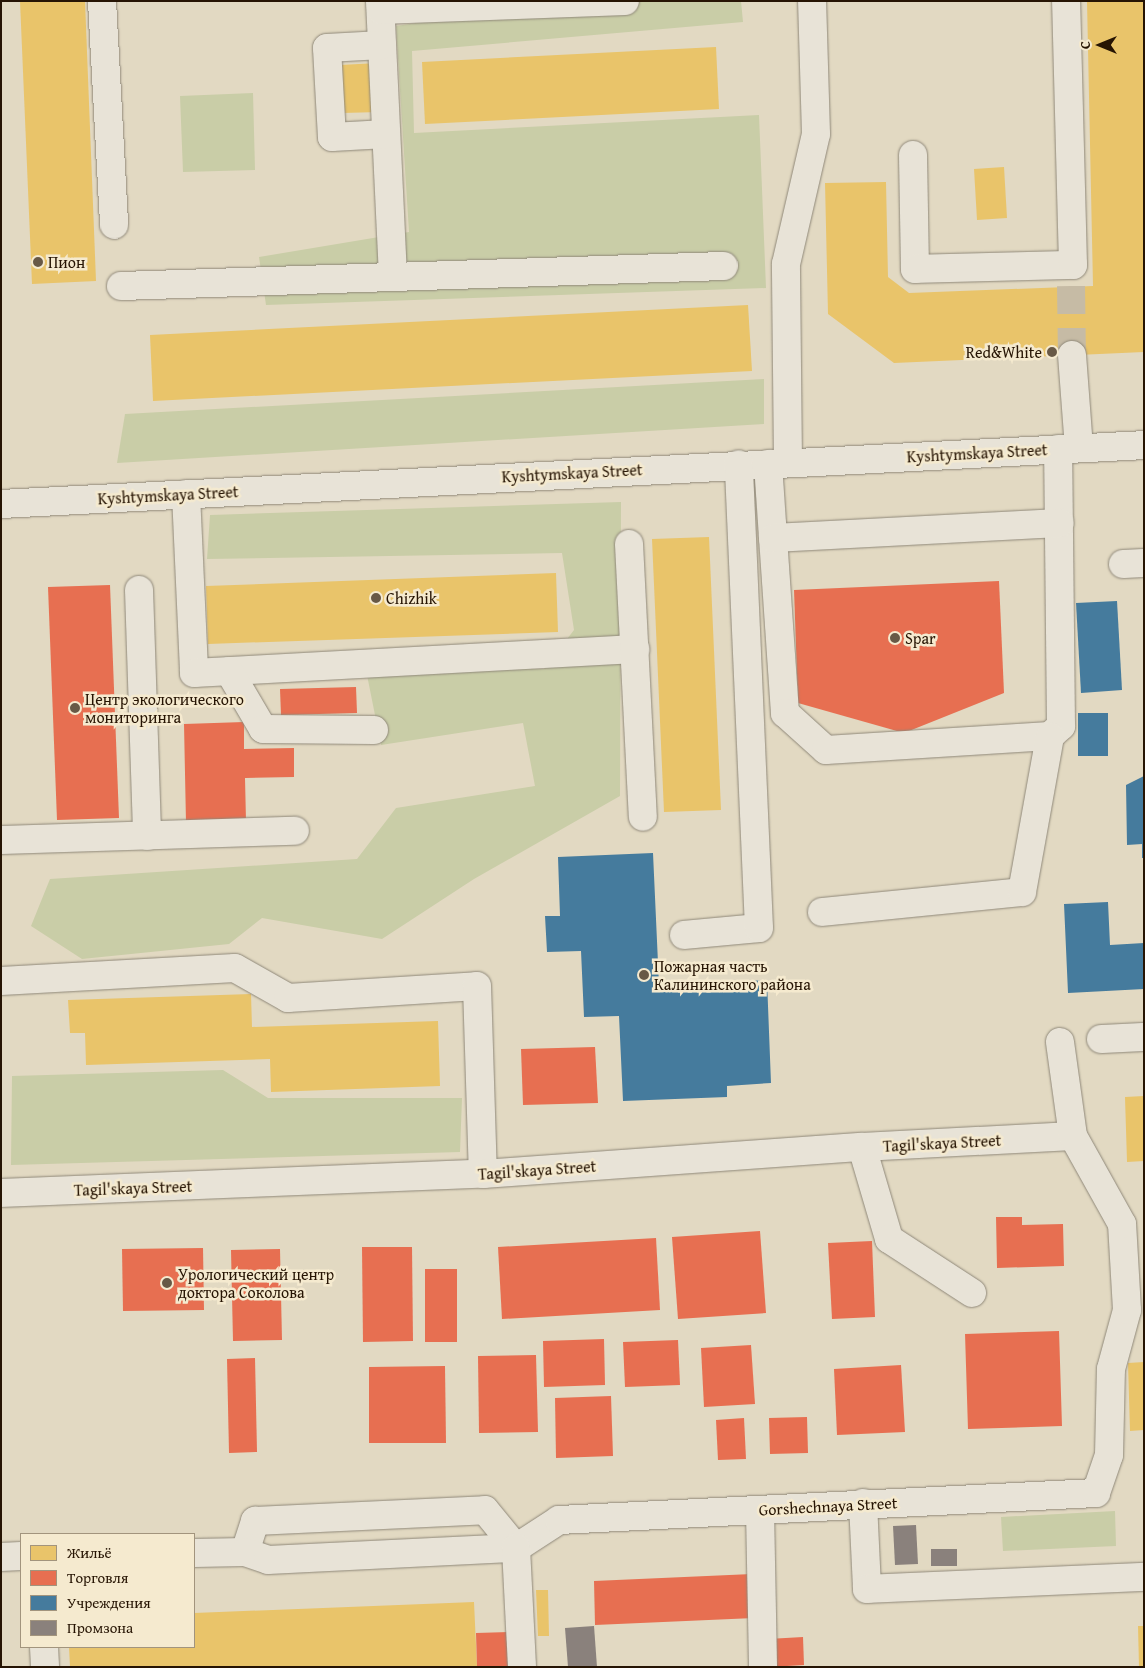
<!DOCTYPE html>
<html>
<head>
<meta charset="utf-8">
<style>
	body { margin:0 }
	#map { position:relative; width:1145px; height:1668px; overflow:hidden; background:#e2d9c2; font-family:"Gentium Book Plus",serif }
	div>[style] { position:absolute }
	[style*='--x'] { left:calc(var(--x)*1px); top:calc(var(--y)*1px); width:calc(var(--w)*1px); rotate:calc(var(--a)*1deg) }
	.green>* { inset:0; background:#c9cda7 }
	.homes>* { inset:0; background:#e9c46a }
	.shops>* { inset:0; background:#e76f51 }
	.public>* { inset:0; background:#457b9d }
	.industry>* { inset:0; background:#8a817c }
	.minor-tunnel>* { height:28px; margin-top:-14px; transform-origin:0; background:repeating-linear-gradient(90deg,#c6bba5 0 28px,transparent 0 42px) }
	.roads { filter:drop-shadow(0 0 1px #8f8879) drop-shadow(0 0 1px #8f8879) }
	.minor>* { height:28px; margin:-14px; padding:0 14px; transform-origin:14px; border-radius:14px; background:#e8e3d7 }
	.dots>* { width:14px; height:14px; translate:-50% -50%; box-sizing:border-box; border:2px solid #f5eacf; border-radius:50% }
	span { translate:-50% -50%; white-space:nowrap; text-align:center; line-height:1.15; -webkit-text-stroke:5px #f5eacf; paint-order:stroke }
	.poi-label { font-size:16px; color:#261403 }
	.left { translate:0 -50%; text-align:left }
	.right { translate:-100% -50%; text-align:right }
	.street-label { font-size:16px; color:#261403 }
	.frame { position:absolute; inset:0; border:2px solid #261403; pointer-events:none }
	.legend { position:absolute; left:20px; top:1533px; width:175px; height:115px; box-sizing:border-box; background:#f5eacf; border:1px solid #a2947d; margin:0; padding:6px 9px; list-style:none; font-size:15px; color:#261403 }
	.legend li { display:flex; align-items:center; gap:10px; height:25px }
	.legend b { width:25px; border:1px solid #a2947d }
	.north { position:absolute; left:1075px; top:20px; width:50px; height:50px; -webkit-text-stroke:4px #f5eacf; paint-order:stroke; rotate:270deg; font-size:14px; font-weight:700; line-height:20px; text-align:center; color:#261403 }
	.north::after { content:''; display:block; margin:auto; width:18px; height:22px; background:#261403; clip-path:polygon(50% 0,100% 100%,50% 72%,0 100%) }
</style>
</head>
<body>
<div id="map">
	<div class="green">
		<i style="clip-path:polygon(434px 1px,741px 1px,743px 22px,412px 51px,414px 133px,759px 115px,766px 288px,266px 305px,259px 257px,409px 232px,396px 26px,436px 20px)"></i>
		<i style="clip-path:polygon(253px 93px,255px 170px,183px 172px,180px 96px)"></i>
		<i style="clip-path:polygon(764px 379px,764px 424px,117px 463px,125px 414px)"></i>
		<i style="clip-path:polygon(621px 502px,620px 796px,474px 879px,382px 939px,262px 918px,229px 944px,82px 959px,31px 926px,50px 879px,357px 859px,396px 808px,535px 786px,523px 723px,381px 745px,364px 660px,544px 669px,574px 630px,562px 553px,207px 559px,210px 515px)"></i>
		<i style="clip-path:polygon(223px 1070px,268px 1098px,462px 1098px,460px 1152px,11px 1165px,12px 1076px)"></i>
		<i style="clip-path:polygon(1115px 1511px,1116px 1546px,1003px 1551px,1001px 1517px)"></i>
	</div>
	<div class="homes">
		<i style="clip-path:polygon(20px 1px,85px 1px,96px 281px,32px 284px)"></i>
		<i style="clip-path:polygon(1087px 1px,1144px 1px,1144px 352px,894px 363px,828px 314px,825px 183px,886px 182px,888px 277px,909px 293px,1093px 286px)"></i>
		<i style="clip-path:polygon(716px 47px,719px 109px,425px 124px,422px 62px)"></i>
		<i style="clip-path:polygon(378px 63px,380px 112px,342px 113px,340px 65px)"></i>
		<i style="clip-path:polygon(1004px 167px,1007px 218px,977px 220px,974px 169px)"></i>
		<i style="clip-path:polygon(748px 305px,752px 371px,153px 401px,150px 335px)"></i>
		<i style="clip-path:polygon(709px 537px,721px 810px,664px 812px,652px 539px)"></i>
		<i style="clip-path:polygon(556px 573px,558px 632px,208px 644px,206px 586px)"></i>
		<i style="clip-path:polygon(251px 994px,252px 1027px,438px 1021px,440px 1086px,271px 1092px,270px 1059px,86px 1065px,85px 1033px,70px 1033px,68px 1000px)"></i>
		<i style="clip-path:polygon(1144px 1096px,1144px 1161px,1127px 1162px,1125px 1097px)"></i>
		<i style="clip-path:polygon(1144px 1362px,1144px 1430px,1130px 1431px,1128px 1363px)"></i>
		<i style="clip-path:polygon(536px 1590px,548px 1590px,549px 1636px,538px 1636px)"></i>
		<i style="clip-path:polygon(474px 1602px,477px 1667px,70px 1667px,69px 1647px,194px 1647px,194px 1613px)"></i>
		<i style="clip-path:polygon(1138px 1626px,1144px 1626px,1144px 1667px,1139px 1667px)"></i>
	</div>
	<div class="shops">
		<i style="clip-path:polygon(999px 581px,1004px 693px,904px 733px,798px 703px,794px 590px)"></i>
		<i style="clip-path:polygon(110px 585px,119px 818px,57px 820px,48px 587px)"></i>
		<i style="clip-path:polygon(356px 687px,357px 713px,281px 715px,280px 689px)"></i>
		<i style="clip-path:polygon(244px 722px,244px 749px,294px 748px,294px 777px,245px 778px,246px 821px,186px 823px,184px 724px)"></i>
		<i style="clip-path:polygon(595px 1047px,598px 1103px,523px 1105px,521px 1049px)"></i>
		<i style="clip-path:polygon(996px 1217px,1022px 1217px,1022px 1225px,1063px 1224px,1064px 1266px,997px 1268px)"></i>
		<i style="clip-path:polygon(760px 1231px,766px 1313px,678px 1319px,672px 1237px)"></i>
		<i style="clip-path:polygon(656px 1238px,660px 1310px,502px 1319px,498px 1247px)"></i>
		<i style="clip-path:polygon(872px 1241px,875px 1317px,832px 1319px,828px 1243px)"></i>
		<i style="clip-path:polygon(362px 1247px,412px 1247px,413px 1341px,363px 1342px)"></i>
		<i style="clip-path:polygon(203px 1248px,204px 1310px,123px 1311px,122px 1249px)"></i>
		<i style="clip-path:polygon(280px 1249px,282px 1340px,233px 1341px,231px 1250px)"></i>
		<i style="clip-path:polygon(425px 1269px,457px 1269px,457px 1342px,425px 1342px)"></i>
		<i style="clip-path:polygon(1059px 1331px,1062px 1426px,968px 1429px,965px 1334px)"></i>
		<i style="clip-path:polygon(604px 1339px,605px 1385px,544px 1387px,543px 1341px)"></i>
		<i style="clip-path:polygon(678px 1340px,680px 1385px,625px 1387px,623px 1342px)"></i>
		<i style="clip-path:polygon(751px 1345px,755px 1404px,704px 1407px,701px 1348px)"></i>
		<i style="clip-path:polygon(536px 1355px,538px 1432px,479px 1433px,478px 1356px)"></i>
		<i style="clip-path:polygon(255px 1358px,257px 1452px,229px 1453px,227px 1359px)"></i>
		<i style="clip-path:polygon(901px 1365px,905px 1432px,837px 1435px,834px 1369px)"></i>
		<i style="clip-path:polygon(445px 1366px,446px 1443px,369px 1443px,369px 1367px)"></i>
		<i style="clip-path:polygon(611px 1396px,613px 1456px,556px 1458px,555px 1398px)"></i>
		<i style="clip-path:polygon(807px 1417px,808px 1453px,770px 1454px,769px 1418px)"></i>
		<i style="clip-path:polygon(744px 1418px,746px 1459px,718px 1460px,716px 1420px)"></i>
		<i style="clip-path:polygon(752px 1574px,754px 1618px,595px 1625px,594px 1581px)"></i>
		<i style="clip-path:polygon(509px 1632px,510px 1667px,477px 1667px,476px 1633px)"></i>
		<i style="clip-path:polygon(803px 1637px,804px 1665px,770px 1667px,768px 1639px)"></i>
	</div>
	<div class="public">
		<i style="clip-path:polygon(1117px 601px,1122px 690px,1081px 693px,1076px 603px)"></i>
		<i style="clip-path:polygon(1078px 713px,1108px 713px,1108px 756px,1078px 756px)"></i>
		<i style="clip-path:polygon(1144px 776px,1144px 858px,1142px 858px,1142px 844px,1127px 845px,1126px 785px)"></i>
		<i style="clip-path:polygon(653px 853px,659px 985px,767px 980px,771px 1083px,727px 1086px,727px 1097px,623px 1101px,619px 1016px,584px 1017px,581px 951px,547px 952px,545px 916px,560px 916px,558px 857px)"></i>
		<i style="clip-path:polygon(1108px 902px,1110px 945px,1144px 943px,1144px 989px,1068px 993px,1064px 904px)"></i>
	</div>
	<div class="industry">
		<i style="clip-path:polygon(916px 1525px,918px 1564px,895px 1565px,893px 1526px)"></i>
		<i style="clip-path:polygon(931px 1549px,957px 1549px,957px 1566px,931px 1566px)"></i>
		<i style="clip-path:polygon(594px 1626px,597px 1667px,568px 1667px,565px 1628px)"></i>
	</div>
	<div class="minor-tunnel">
		<i style="--x:1071;--y:286;--w:69;--a:89.2"></i>
	</div>
	<div class="roads">
		<div class="minor">
			<i style="--x:102;--y:1;--w:224;--a:86.9"></i>
			<i style="--x:380;--y:1;--w:276;--a:87.3"></i>
			<i style="--x:381;--y:10;--w:244;--a:-2.1"></i>
			<i style="--x:382;--y:45;--w:55;--a:176.9"></i>
			<i style="--x:327;--y:48;--w:89;--a:86.8"></i>
			<i style="--x:332;--y:137;--w:54;--a:-3.2"></i>
			<i style="--x:913;--y:155;--w:114;--a:89"></i>
			<i style="--x:915;--y:269;--w:158;--a:-1.5"></i>
			<i style="--x:1073;--y:265;--w:264;--a:-91.5"></i>
			<i style="--x:121;--y:286;--w:603;--a:-1.9"></i>
			<i style="--x:1072;--y:355;--w:93;--a:85.7"></i>
			<i style="--x:788;--y:463;--w:199;--a:-90.6"></i>
			<i style="--x:786;--y:264;--w:133;--a:-77"></i>
			<i style="--x:816;--y:134;--w:133;--a:-91.7"></i>
			<i style="--x:768;--y:464;--w:250;--a:86.1"></i>
			<i style="--x:785;--y:713;--w:55;--a:42.1"></i>
			<i style="--x:826;--y:750;--w:224;--a:-3.6"></i>
			<i style="--x:1050;--y:736;--w:15;--a:-42"></i>
			<i style="--x:1061;--y:726;--w:277;--a:-90.6"></i>
			<i style="--x:186;--y:494;--w:179;--a:87.4"></i>
			<i style="--x:194;--y:673;--w:442;--a:-3.1"></i>
			<i style="--x:1;--y:504;--w:1145;--a:-2.95"></i>
			<i style="--x:773;--y:538;--w:287;--a:-3"></i>
			<i style="--x:629;--y:544;--w:273;--a:87.1"></i>
			<i style="--x:1123;--y:564;--w:21;--a:-3"></i>
			<i style="--x:139;--y:590;--w:246;--a:88.1"></i>
			<i style="--x:229;--y:671;--w:67;--a:59.6"></i>
			<i style="--x:263;--y:729;--w:111;--a:0.5"></i>
			<i style="--x:1;--y:840;--w:294;--a:-1.8"></i>
			<i style="--x:822;--y:912;--w:201;--a:-5.7"></i>
			<i style="--x:1022;--y:892;--w:158;--a:-79.8"></i>
			<i style="--x:684;--y:935;--w:75;--a:-5.3"></i>
			<i style="--x:759;--y:928;--w:464;--a:-92.5"></i>
			<i style="--x:1;--y:981;--w:234;--a:-3.2"></i>
			<i style="--x:235;--y:968;--w:61;--a:29.5"></i>
			<i style="--x:288;--y:998;--w:189;--a:-3.6"></i>
			<i style="--x:477;--y:986;--w:188;--a:88.2"></i>
			<i style="--x:1101;--y:1039;--w:43;--a:-2.7"></i>
			<i style="--x:862;--y:1147;--w:96;--a:73.6"></i>
			<i style="--x:889;--y:1239;--w:99;--a:33"></i>
			<i style="--x:1;--y:1193;--w:482;--a:-2.3"></i>
			<i style="--x:483;--y:1174;--w:380;--a:-4.1"></i>
			<i style="--x:862;--y:1147;--w:211;--a:-3"></i>
			<i style="--x:863;--y:1503;--w:86;--a:87.3"></i>
			<i style="--x:867;--y:1589;--w:277;--a:-2.5"></i>
			<i style="--x:760;--y:1510;--w:157;--a:88.9"></i>
			<i style="--x:245;--y:1552;--w:33;--a:-72"></i>
			<i style="--x:255;--y:1521;--w:230;--a:-2.7"></i>
			<i style="--x:485;--y:1510;--w:49;--a:50.8"></i>
			<i style="--x:516;--y:1548;--w:51;--a:-33.1"></i>
			<i style="--x:559;--y:1520;--w:538;--a:-2.88"></i>
			<i style="--x:1096;--y:1493;--w:40;--a:-71.1"></i>
			<i style="--x:1109;--y:1455;--w:86;--a:-88.7"></i>
			<i style="--x:1111;--y:1369;--w:61;--a:-74.8"></i>
			<i style="--x:1127;--y:1310;--w:86;--a:-93.3"></i>
			<i style="--x:1122;--y:1224;--w:101;--a:-119.1"></i>
			<i style="--x:1073;--y:1136;--w:95;--a:-97.9"></i>
			<i style="--x:194;--y:1553;--w:51;--a:-1.1"></i>
			<i style="--x:245;--y:1552;--w:24;--a:19"></i>
			<i style="--x:268;--y:1560;--w:248;--a:-2.8"></i>
			<i style="--x:516;--y:1548;--w:119;--a:87.1"></i>
			<i style="--x:1;--y:1557;--w:20;--a:-3"></i>
			<i style="--x:44;--y:1647;--w:20;--a:87"></i>
		</div>
	</div>
	<div class="dots">
		<i style="left:38px;top:262px;background:#685946"></i>
		<i style="left:1052px;top:352px;background:#685946"></i>
		<i style="left:376px;top:598px;background:#685946"></i>
		<i style="left:895px;top:638px;background:#685946"></i>
		<i style="left:75px;top:708px;background:#685946"></i>
		<i style="left:644px;top:975px;background:#685946"></i>
		<i style="left:167px;top:1283px;background:#685946"></i>
	</div>
	<div class="poi-label">
		<span class="left" style="left:48px;top:262px">Пион</span>
		<span class="right" style="left:1042px;top:352px">Red&amp;White</span>
		<span class="left" style="left:386px;top:598px">Chizhik</span>
		<span class="left" style="left:905px;top:638px">Spar</span>
		<span class="left" style="left:85px;top:708px">Центр экологического<br>мониторинга</span>
		<span class="left" style="left:654px;top:975px">Пожарная часть<br>Калининского района</span>
		<span class="left" style="left:178px;top:1283px">Урологический центр<br>доктора Соколова</span>
	</div>
	<div class="street-label">
		<span style="left:977px;top:453px;rotate:-3deg">Kyshtymskaya Street</span>
		<span style="left:572px;top:473px;rotate:-3deg">Kyshtymskaya Street</span>
		<span style="left:168px;top:495px;rotate:-3deg">Kyshtymskaya Street</span>
		<span style="left:942px;top:1143px;rotate:-3deg">Tagil'skaya Street</span>
		<span style="left:537px;top:1170px;rotate:-4deg">Tagil'skaya Street</span>
		<span style="left:133px;top:1188px;rotate:-2deg">Tagil'skaya Street</span>
		<span style="left:828px;top:1506px;rotate:-3deg">Gorshechnaya Street</span>
	</div>
	<div class="frame"></div>
	<ul class="legend">
	<li><b style="height:14px;background:#e9c46a"></b>Жильё</li>
	<li><b style="height:14px;background:#e76f51"></b>Торговля</li>
	<li><b style="height:14px;background:#457b9d"></b>Учреждения</li>
	<li><b style="height:14px;background:#8a817c"></b>Промзона</li>
	</ul>
	<div class="north">С</div>
</div>
</body>
</html>
